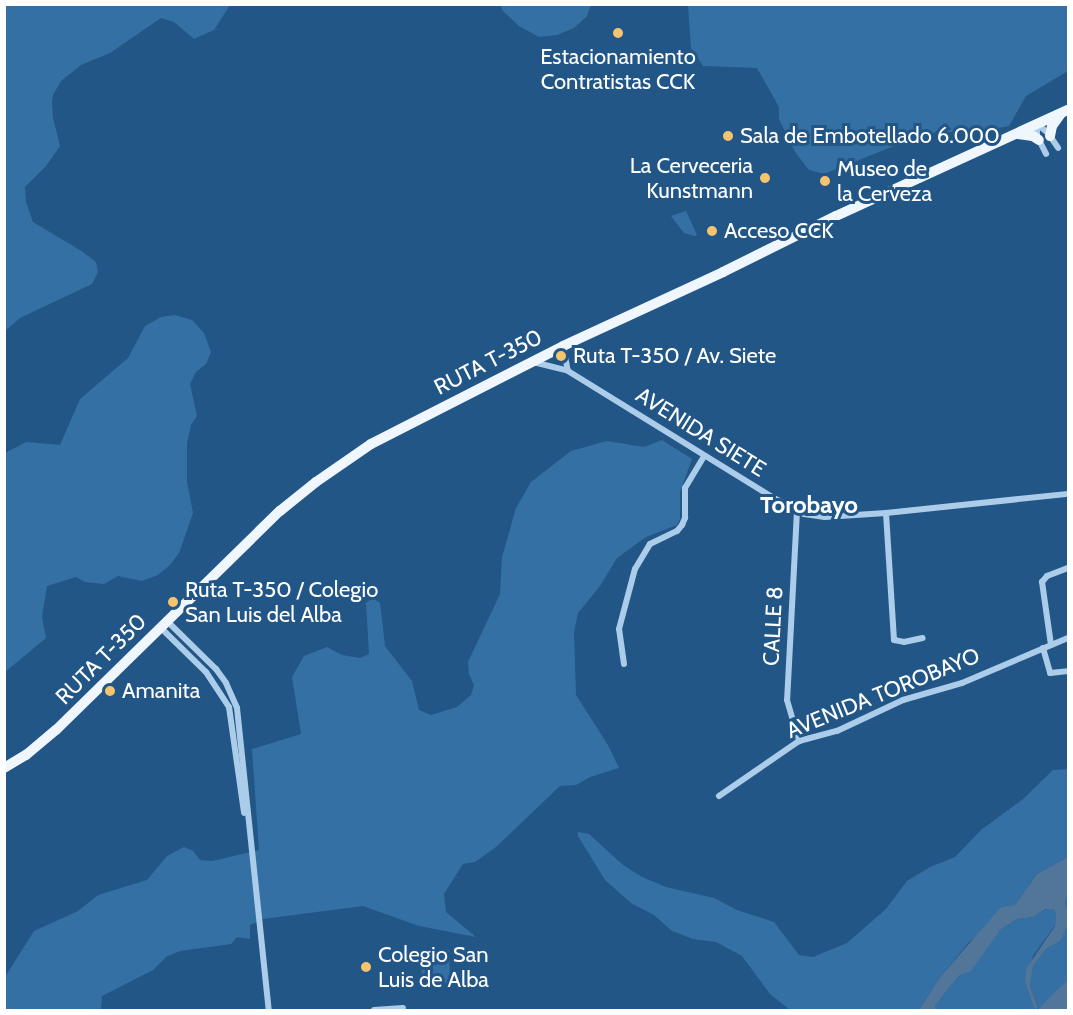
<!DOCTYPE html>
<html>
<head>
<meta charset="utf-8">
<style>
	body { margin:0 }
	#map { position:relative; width:1073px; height:1015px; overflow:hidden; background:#215687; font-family:Cabin,sans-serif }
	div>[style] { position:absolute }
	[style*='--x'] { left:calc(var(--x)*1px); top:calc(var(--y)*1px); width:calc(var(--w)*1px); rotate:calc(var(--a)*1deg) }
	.green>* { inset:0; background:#3570a4 }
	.water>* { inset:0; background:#527699 }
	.minor>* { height:6px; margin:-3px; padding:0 3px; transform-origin:3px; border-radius:3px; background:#accdea }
	.primary>* { height:10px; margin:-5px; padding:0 5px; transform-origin:5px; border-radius:5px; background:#f0f6fe }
	.dots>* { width:16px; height:16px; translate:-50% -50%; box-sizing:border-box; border:3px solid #215687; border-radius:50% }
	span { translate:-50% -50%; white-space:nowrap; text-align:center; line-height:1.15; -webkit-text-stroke:6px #215687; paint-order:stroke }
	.poi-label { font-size:22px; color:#fff }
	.left { translate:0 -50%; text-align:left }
	.right { translate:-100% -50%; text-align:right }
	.street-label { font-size:22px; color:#fff }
	.neighbourhood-label { font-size:24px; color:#fff; font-weight:700 }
	.frame { position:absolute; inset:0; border:6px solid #fff; pointer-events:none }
</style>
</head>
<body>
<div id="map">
	<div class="green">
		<i style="clip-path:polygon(4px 5px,230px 5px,214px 30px,194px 39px,174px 22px,161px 18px,110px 53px,81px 65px,61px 81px,53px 95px,52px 103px,53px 118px,60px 146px,46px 166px,25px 187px,26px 202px,33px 222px,83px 252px,96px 262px,98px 272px,92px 284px,20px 318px,5px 331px)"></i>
		<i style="clip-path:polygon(501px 5px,501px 4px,591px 5px,587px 16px,574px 28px,557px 35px,539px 37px,519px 26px,502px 10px)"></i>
		<i style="clip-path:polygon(688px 5px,1068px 5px,1068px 71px,1026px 96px,1009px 126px,968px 134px,940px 131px,914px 138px,824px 174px,809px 170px,795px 152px,779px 119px,779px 107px,757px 68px,703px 66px,691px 48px)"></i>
		<i style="clip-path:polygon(686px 211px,697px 235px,695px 236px,684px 233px,671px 216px)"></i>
		<i style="clip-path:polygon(175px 315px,192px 320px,204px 333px,211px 352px,206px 364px,196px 372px,190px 384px,197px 416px,191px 425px,187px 443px,187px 482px,193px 513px,179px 553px,170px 565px,158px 575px,142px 581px,118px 576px,104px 584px,85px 582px,76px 577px,47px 586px,42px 617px,46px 638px,5px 672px,5px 453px,26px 442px,60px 445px,80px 399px,128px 358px,145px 326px,161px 317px)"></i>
		<i style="clip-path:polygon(662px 440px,692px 459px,680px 492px,680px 519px,677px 525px,646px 537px,617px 558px,600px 586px,578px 613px,574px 632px,576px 695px,608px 745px,619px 768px,590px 777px,576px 785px,560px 786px,496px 847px,475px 862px,463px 864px,444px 894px,446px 912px,476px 937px,419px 926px,363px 906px,263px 919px,250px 925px,250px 939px,237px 937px,231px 944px,180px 951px,166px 957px,153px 970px,102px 996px,101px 1010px,5px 1010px,5px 977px,34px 931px,78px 911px,98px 895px,147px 880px,167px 856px,184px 847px,193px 851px,200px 860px,212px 861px,259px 850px,252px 749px,301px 734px,292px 677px,304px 656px,327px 647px,342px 655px,360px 658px,369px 654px,366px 603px,373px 598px,380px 603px,385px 646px,412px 681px,419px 710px,431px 715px,457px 707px,471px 695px,474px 685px,469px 674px,468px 662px,500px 594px,502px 557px,516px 508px,531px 482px,571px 451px,607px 441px,644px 447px)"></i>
		<i style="clip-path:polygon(1068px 769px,1068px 857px,1037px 874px,1015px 905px,969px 942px,940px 977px,919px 1010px,790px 1010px,770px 994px,742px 956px,716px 942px,693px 939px,672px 931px,654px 915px,631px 903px,605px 880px,578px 836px,578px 832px,589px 834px,623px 865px,642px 877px,666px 887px,714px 898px,737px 910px,774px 922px,799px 955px,813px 957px,847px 943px,886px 909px,907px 881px,930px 867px,955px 857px,981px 830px,1023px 799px,1053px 770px)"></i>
		<i style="clip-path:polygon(1068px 893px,1068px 1003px,1039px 1010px,1030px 986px,1033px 966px,1046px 949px,1060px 941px,1068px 914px,1065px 903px)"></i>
		<i style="clip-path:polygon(1047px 909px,1053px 909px,1056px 914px,1055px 925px,1033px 956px,1025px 983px,1035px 1010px,935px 1010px,935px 1006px,948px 989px,1000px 930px,1017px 919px,1033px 917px)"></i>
		<i style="clip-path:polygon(421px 950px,449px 950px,450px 983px,422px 983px)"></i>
	</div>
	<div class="water">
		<i style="clip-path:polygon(1068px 857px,1068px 893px,1065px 903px,1068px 914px,1067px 926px,1060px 941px,1046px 949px,1033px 966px,1030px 986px,1038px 1008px,1035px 1010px,1025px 983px,1026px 969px,1055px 926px,1056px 914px,1053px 909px,1046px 909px,1033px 917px,1017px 919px,1000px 930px,971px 971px,960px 975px,948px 989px,935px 1006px,935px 1010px,919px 1010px,940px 977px,1000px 908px,1015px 905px,1037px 874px)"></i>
		<i style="clip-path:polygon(1068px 980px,1068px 1010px,1038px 1010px,1051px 996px)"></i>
	</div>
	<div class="minor">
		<i style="--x:1037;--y:124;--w:14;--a:39"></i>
		<i style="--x:1048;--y:133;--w:18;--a:56"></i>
		<i style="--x:1037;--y:124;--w:12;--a:90"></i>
		<i style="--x:1037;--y:136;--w:20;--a:63"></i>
		<i style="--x:563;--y:346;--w:25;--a:79"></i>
		<i style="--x:533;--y:362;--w:36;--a:14"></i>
		<i style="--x:568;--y:371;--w:238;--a:31.7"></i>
		<i style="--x:770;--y:496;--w:38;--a:28"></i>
		<i style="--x:804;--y:514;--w:21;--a:8"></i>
		<i style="--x:825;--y:517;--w:61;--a:-3.8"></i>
		<i style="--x:886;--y:513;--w:183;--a:-6"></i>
		<i style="--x:797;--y:511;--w:189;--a:93"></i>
		<i style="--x:787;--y:700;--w:43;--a:73.7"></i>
		<i style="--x:886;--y:513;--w:127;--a:86.4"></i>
		<i style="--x:894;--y:640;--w:10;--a:11"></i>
		<i style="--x:904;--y:642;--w:19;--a:-12"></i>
		<i style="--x:167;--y:621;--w:69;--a:44.4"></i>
		<i style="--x:216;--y:669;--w:17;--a:54"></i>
		<i style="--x:226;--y:683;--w:27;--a:66"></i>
		<i style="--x:237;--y:708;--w:304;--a:84"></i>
		<i style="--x:160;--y:627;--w:64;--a:44.4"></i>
		<i style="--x:206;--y:672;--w:42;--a:56.7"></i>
		<i style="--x:229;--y:707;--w:107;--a:81.9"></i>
		<i style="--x:1051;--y:645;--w:64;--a:-98.1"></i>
		<i style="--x:1042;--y:582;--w:8;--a:-50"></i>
		<i style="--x:1047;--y:576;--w:22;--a:-21"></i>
		<i style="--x:1043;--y:648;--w:26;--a:74"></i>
		<i style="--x:1050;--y:673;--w:18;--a:-6"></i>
		<i style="--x:624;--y:664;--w:35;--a:-98"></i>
		<i style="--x:619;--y:629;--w:62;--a:-75.1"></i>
		<i style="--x:635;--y:569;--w:29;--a:-59"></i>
		<i style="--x:650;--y:544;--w:30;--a:-26"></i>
		<i style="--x:677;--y:531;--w:8;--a:-50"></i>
		<i style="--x:682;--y:525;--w:8;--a:-67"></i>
		<i style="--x:685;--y:518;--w:30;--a:-90"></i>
		<i style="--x:685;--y:488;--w:37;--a:-59"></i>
		<i style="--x:719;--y:796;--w:97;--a:-34.5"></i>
		<i style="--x:799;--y:741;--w:39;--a:-15"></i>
		<i style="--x:837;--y:731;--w:73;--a:-25.2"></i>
		<i style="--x:903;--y:700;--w:61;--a:-16.1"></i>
		<i style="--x:962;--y:683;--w:115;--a:-23"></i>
		<i style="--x:374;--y:1010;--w:29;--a:-4"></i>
	</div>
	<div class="primary">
		<i style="--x:1018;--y:134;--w:15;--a:8"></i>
		<i style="--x:1033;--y:136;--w:7;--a:34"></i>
		<i style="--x:1050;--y:136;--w:10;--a:-79"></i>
		<i style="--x:1052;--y:126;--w:14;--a:-54"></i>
		<i style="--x:4;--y:768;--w:26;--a:-31"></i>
		<i style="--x:26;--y:755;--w:39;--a:-40"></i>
		<i style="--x:56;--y:730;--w:313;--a:-44.4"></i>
		<i style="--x:280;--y:511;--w:46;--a:-38.9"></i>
		<i style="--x:316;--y:482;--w:67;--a:-34.6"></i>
		<i style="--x:371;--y:444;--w:216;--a:-27"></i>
		<i style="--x:563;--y:346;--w:176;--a:-24.8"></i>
		<i style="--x:723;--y:272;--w:126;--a:-26.4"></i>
		<i style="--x:836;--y:216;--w:255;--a:-24.6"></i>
	</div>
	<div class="dots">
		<i style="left:618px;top:33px;background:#f6c46e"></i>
		<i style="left:728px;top:136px;background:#f6c46e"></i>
		<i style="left:765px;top:178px;background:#f6c46e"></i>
		<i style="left:825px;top:181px;background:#f6c46e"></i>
		<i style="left:712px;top:231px;background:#f6c46e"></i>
		<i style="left:561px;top:356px;background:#f6c46e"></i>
		<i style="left:173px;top:602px;background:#f6c46e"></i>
		<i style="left:110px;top:691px;background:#f6c46e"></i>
		<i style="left:366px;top:967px;background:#f6c46e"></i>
	</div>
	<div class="poi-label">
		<span style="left:618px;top:69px">Estacionamiento<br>Contratistas CCK</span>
		<span class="left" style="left:740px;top:136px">Sala de Embotellado 6.000</span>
		<span class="right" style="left:753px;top:178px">La Cerveceria<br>Kunstmann</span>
		<span class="left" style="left:837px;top:181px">Museo de<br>la Cerveza</span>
		<span class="left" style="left:724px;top:231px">Acceso CCK</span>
		<span class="left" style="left:573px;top:356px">Ruta T-350 / Av. Siete</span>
		<span class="left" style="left:185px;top:602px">Ruta T-350 / Colegio<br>San Luis del Alba</span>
		<span class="left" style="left:122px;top:691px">Amanita</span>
		<span class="left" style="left:378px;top:967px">Colegio San<br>Luis de Alba</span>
	</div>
	<div class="street-label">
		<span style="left:488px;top:362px;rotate:-27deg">RUTA T-350</span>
		<span style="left:701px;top:432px;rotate:32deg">AVENIDA SIETE</span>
		<span style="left:773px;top:626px;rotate:-87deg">CALLE 8</span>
		<span style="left:101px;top:659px;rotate:-45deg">RUTA T-350</span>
		<span style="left:883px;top:693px;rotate:-22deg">AVENIDA TOROBAYO</span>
	</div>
	<div class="neighbourhood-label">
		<span style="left:809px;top:505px">Torobayo</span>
	</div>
	<div class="frame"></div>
</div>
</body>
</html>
